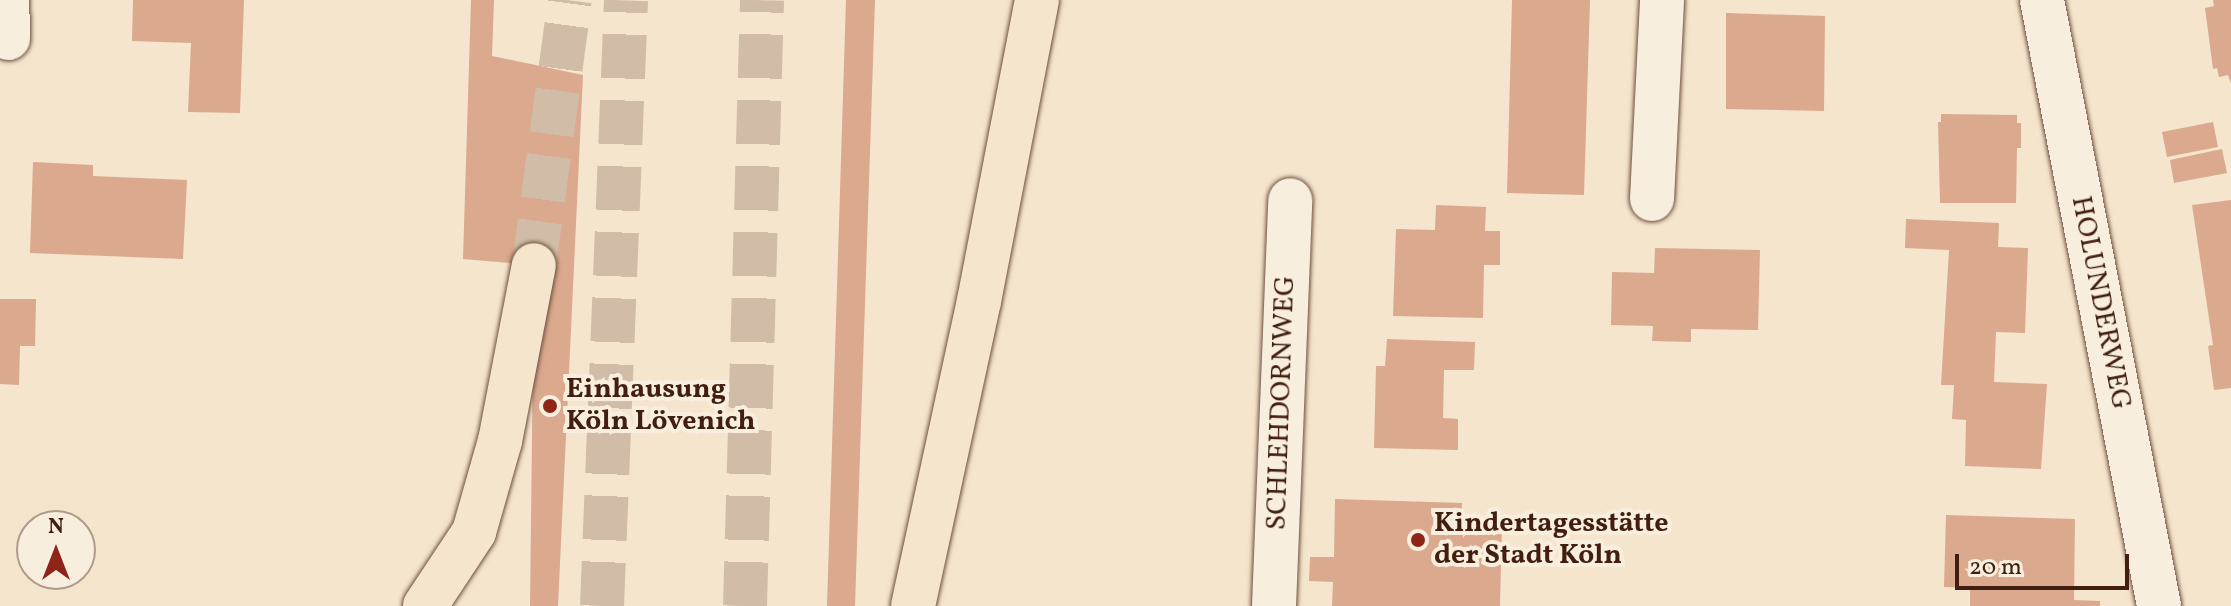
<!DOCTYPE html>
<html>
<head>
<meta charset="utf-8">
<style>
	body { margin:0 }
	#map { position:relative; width:2231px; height:606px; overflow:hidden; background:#f5e5cd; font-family:Vollkorn,serif }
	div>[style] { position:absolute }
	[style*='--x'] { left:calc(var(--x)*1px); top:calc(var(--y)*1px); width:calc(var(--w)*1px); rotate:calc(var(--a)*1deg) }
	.building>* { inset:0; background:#daa98e }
	.motorway-tunnel>* { height:44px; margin-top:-22px; transform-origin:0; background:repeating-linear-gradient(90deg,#d1bda7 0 44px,transparent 0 66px) }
	.roads { filter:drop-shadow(0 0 2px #6e503f) drop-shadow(0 0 2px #6e503f) }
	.minor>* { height:44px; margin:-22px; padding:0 22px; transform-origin:22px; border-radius:22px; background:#f8eede }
	.motorway>* { height:44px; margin:-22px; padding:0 22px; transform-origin:22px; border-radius:22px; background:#f5e5cd }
	.dots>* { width:22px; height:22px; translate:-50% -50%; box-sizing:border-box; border:4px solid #f8eede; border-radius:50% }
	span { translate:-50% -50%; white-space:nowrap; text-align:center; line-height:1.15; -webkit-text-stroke:8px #f8eede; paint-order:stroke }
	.street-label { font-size:28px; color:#411e10 }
	.poi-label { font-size:28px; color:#411e10; font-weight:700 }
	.left { translate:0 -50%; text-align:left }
	.north { position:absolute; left:16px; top:510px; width:80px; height:80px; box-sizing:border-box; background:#f8eede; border:2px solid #af9b8c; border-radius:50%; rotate:0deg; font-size:22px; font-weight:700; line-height:32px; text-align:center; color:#411e10 }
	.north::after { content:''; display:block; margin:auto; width:28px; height:36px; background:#8f2418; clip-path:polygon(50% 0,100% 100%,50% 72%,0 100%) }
	.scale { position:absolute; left:1955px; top:554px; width:174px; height:36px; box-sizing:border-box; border:4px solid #411e10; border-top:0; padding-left:10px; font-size:24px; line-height:28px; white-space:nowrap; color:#411e10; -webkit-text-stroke:6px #f8eede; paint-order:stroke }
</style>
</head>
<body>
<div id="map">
	<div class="building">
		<i style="clip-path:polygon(133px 0,244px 0,240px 113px,188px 112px,191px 43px,132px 41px)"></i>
		<i style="clip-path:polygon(471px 0,494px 0,492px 56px,583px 75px,558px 606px,530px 606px,534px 265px,463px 259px)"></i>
		<i style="clip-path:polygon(846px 0,875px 0,855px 606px,827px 606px)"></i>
		<i style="clip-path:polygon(1512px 0,1590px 0,1584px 195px,1507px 193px)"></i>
		<i style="clip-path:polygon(2213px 0,2231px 0,2231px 84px,2228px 75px,2219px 77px,2217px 68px,2213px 69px,2205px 8px,2214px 6px)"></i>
		<i style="clip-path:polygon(1726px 13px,1825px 16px,1824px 111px,1726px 109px)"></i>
		<i style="clip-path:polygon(1941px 114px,2017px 115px,2017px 123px,2021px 123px,2021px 148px,2017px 148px,2016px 203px,1940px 203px,1938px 122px,1941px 122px)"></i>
		<i style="clip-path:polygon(2213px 122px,2218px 147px,2167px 157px,2162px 132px)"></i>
		<i style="clip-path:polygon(2222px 149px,2227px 173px,2174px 183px,2170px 160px)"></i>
		<i style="clip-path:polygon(33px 162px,93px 165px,93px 176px,187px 180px,183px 259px,30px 253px)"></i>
		<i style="clip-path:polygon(2231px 200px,2231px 388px,2214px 390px,2208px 346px,2213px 345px,2192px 205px)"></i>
		<i style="clip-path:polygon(1436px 205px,1486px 207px,1485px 231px,1500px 231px,1500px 265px,1484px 265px,1483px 318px,1393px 316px,1396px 229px,1435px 230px)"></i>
		<i style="clip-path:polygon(1906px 219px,1999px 223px,1998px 247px,2028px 248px,2025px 333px,1996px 332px,1994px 382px,2047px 384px,2041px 469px,1965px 466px,1966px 420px,1952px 419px,1954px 385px,1941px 385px,1949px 250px,1905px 248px)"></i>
		<i style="clip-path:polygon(1655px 248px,1760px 250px,1758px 330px,1691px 329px,1691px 342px,1652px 341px,1653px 326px,1611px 325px,1612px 272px,1654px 273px)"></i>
		<i style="clip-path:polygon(0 299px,36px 299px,35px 346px,20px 346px,19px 385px,0 384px)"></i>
		<i style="clip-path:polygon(1387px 339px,1475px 342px,1474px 370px,1444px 370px,1443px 418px,1458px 419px,1458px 450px,1374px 448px,1376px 366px,1385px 366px)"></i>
		<i style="clip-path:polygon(1335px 499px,1462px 503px,1461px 522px,1502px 523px,1500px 606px,1332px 606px,1333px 582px,1309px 581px,1310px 557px,1334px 557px)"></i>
		<i style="clip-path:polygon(1946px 515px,2075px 519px,2074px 600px,2100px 601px,2100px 606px,1970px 606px,1970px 588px,1944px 587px)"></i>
	</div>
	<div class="motorway-tunnel">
		<i style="--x:534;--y:265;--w:267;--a:-82.3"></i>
		<i style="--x:602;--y:606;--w:606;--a:-87.73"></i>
		<i style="--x:745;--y:606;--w:606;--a:-88.39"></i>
	</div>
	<div class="roads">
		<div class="minor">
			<i style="--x:7;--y:0;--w:38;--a:88"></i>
			<i style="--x:2042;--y:0;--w:617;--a:79.07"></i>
			<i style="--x:1652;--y:199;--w:199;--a:-87.1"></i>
			<i style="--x:1274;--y:606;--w:406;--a:-87.7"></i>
		</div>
		<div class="motorway">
			<i style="--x:425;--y:606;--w:89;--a:-56.5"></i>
			<i style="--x:474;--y:532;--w:95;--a:-74.1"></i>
			<i style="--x:500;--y:441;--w:179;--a:-79.1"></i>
			<i style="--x:913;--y:606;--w:312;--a:-77.8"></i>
			<i style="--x:979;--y:301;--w:307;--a:-79.1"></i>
		</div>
	</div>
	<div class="dots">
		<i style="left:550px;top:406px;background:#8f2418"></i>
		<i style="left:1418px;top:540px;background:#8f2418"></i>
	</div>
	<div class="street-label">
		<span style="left:2100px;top:303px;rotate:79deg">HOLUNDERWEG</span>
		<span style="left:1282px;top:403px;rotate:-88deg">SCHLEHDORNWEG</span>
	</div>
	<div class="poi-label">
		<span class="left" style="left:566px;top:406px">Einhausung<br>Köln Lövenich</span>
		<span class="left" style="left:1434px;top:540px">Kindertagesstätte<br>der Stadt Köln</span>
	</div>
	<div class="north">N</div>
	<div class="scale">20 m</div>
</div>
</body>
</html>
